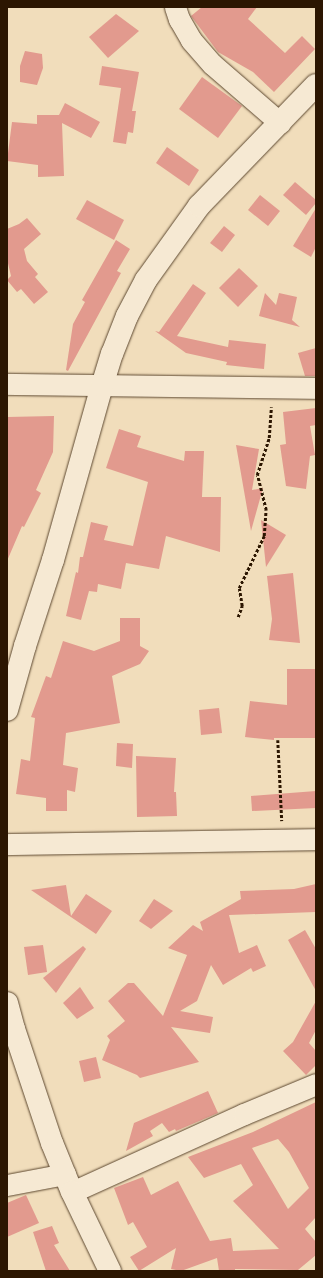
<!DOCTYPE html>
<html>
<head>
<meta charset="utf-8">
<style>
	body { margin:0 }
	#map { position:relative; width:323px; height:1278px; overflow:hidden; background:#f1ddbb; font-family:"Libre Bodoni",serif }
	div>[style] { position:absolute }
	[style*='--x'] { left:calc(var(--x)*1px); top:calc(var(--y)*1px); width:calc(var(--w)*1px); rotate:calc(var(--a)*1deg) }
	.building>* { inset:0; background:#e29a8e }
	.path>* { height:2.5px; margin-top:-1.25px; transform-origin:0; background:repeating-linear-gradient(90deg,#2c1601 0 3px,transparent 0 5px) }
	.roads { filter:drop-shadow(0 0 1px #5d4830) drop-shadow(0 0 1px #5d4830) }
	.minor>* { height:21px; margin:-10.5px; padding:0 10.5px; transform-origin:10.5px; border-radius:10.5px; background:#f6e9d3 }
	.tertiary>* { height:22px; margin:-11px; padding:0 11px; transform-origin:11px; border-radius:11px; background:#f6e9d3 }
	span { translate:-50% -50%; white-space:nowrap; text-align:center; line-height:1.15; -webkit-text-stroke:3.5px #f6e9d3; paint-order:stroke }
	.frame { position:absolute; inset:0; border:8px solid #2c1601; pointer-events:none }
</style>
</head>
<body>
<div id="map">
	<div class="building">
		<i style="clip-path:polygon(202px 7px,257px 7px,248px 19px,285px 53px,302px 36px,315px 49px,274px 92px,253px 72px,218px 52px,191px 16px)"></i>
		<i style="clip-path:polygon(116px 14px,139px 31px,108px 58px,89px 37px)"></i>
		<i style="clip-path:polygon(25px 51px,42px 54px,43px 68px,37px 85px,20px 82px,20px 66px)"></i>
		<i style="clip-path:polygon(102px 66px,139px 72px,132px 111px,136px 111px,133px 133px,128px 132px,126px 144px,113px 142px,121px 88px,99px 85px)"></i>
		<i style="clip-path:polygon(202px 77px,242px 106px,218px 138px,179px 109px)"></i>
		<i style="clip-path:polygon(65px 103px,100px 122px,91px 138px,62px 123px,64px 176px,38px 177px,38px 165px,7px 161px,12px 122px,37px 124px,37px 115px,59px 115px)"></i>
		<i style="clip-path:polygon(167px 147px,199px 170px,189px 186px,156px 163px)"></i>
		<i style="clip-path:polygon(295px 182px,316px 200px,316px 203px,306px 215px,283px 195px)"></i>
		<i style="clip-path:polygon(260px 195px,280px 211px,268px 226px,248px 210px)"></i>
		<i style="clip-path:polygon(87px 200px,124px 220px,114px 240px,76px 219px)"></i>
		<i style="clip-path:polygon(316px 208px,316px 247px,311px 257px,293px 246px)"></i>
		<i style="clip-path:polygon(27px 218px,41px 234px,24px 249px,27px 261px,38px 274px,35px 277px,48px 292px,34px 304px,21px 289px,17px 292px,7px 280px,11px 276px,7px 259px,7px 229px,19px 224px)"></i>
		<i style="clip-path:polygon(224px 226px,235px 235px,222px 252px,210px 243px)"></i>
		<i style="clip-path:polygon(116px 240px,130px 249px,117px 271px,121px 273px,68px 371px,66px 370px,73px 324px,85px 302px,82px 300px)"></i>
		<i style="clip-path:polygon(239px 268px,258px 286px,238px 307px,219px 288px)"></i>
		<i style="clip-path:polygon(193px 284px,206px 293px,177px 336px,228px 347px,229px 340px,266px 344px,264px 369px,226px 365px,227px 362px,186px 353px,155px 331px,159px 332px)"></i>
		<i style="clip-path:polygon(265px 293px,276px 305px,279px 293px,297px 297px,292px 320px,300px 327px,259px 316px)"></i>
		<i style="clip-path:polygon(316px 348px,316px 376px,305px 376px,298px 353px)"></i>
		<i style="clip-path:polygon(316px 408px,316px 425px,310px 426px,315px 455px,310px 456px,306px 489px,286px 486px,280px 445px,286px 444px,283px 412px)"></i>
		<i style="clip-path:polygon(54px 416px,53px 452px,36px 490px,41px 493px,24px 527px,22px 526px,7px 561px,7px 417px)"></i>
		<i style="clip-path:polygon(119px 429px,141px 436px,137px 447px,184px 461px,185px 451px,204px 451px,202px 497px,221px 497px,220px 552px,166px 536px,159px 569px,126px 563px,121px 589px,98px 584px,97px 592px,89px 591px,81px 620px,66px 616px,76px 572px,78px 573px,80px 557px,83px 557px,91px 522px,108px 526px,104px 540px,133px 546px,148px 482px,106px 468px)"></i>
		<i style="clip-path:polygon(236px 445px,259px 449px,252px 490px,263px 488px,251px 531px)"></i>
		<i style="clip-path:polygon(261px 520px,286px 535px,266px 567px)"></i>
		<i style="clip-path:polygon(293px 573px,300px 643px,269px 640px,272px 619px,267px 576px)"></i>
		<i style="clip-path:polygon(120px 618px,140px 618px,140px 646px,149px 651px,140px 664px,112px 676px,120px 723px,66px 733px,63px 765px,78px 768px,75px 792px,67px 790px,67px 811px,46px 811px,46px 798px,16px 794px,21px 759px,30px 761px,35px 718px,31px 717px,46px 676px,51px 678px,63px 641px,94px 651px,120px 641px)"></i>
		<i style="clip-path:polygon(287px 669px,316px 669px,316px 738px,274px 738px,274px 740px,245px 737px,250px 701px,287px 705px)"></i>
		<i style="clip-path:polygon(219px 708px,222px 733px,201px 735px,199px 710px)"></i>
		<i style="clip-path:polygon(117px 743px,133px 744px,132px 768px,116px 766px)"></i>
		<i style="clip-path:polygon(136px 756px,176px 758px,174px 792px,176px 792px,177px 816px,137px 817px)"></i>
		<i style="clip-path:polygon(316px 791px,316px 808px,252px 811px,251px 796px)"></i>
		<i style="clip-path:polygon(316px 884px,316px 912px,229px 915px,239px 953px,257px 945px,266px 966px,253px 972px,251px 968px,223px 985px,211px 965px,197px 1001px,180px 1011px,213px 1017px,210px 1033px,171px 1027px,199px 1062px,140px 1078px,137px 1075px,102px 1060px,110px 1040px,107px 1036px,125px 1021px,108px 1001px,128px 983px,134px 983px,163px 1016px,187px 955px,168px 948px,193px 925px,203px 931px,200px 922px,241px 899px,240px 891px,294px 889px)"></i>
		<i style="clip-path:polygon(66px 885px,71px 916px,86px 894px,112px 911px,96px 934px,31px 890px)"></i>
		<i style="clip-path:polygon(154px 899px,173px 911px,151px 929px,139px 921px)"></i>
		<i style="clip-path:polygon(305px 930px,316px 949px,316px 991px,288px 940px)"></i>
		<i style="clip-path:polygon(43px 945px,47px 972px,28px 975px,24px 947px)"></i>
		<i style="clip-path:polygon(83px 946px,86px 949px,56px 993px,43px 978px)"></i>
		<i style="clip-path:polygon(80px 987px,94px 1008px,77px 1019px,63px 1003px)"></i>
		<i style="clip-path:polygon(316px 1001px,316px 1030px,309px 1043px,316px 1051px,316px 1065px,306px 1075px,283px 1051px,293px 1042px)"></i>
		<i style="clip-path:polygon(96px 1057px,101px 1078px,84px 1082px,79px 1061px)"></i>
		<i style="clip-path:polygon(208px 1091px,218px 1113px,176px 1131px,175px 1129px,169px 1132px,162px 1123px,150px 1131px,153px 1136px,126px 1151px,134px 1123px)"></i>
		<i style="clip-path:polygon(evenodd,316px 1102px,316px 1217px,305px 1229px,316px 1242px,316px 1255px,298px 1270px,235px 1269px,235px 1271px,219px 1271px,217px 1258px,181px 1271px,171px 1269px,176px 1248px,139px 1271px,130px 1257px,147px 1247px,133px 1222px,128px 1225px,114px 1188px,143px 1177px,151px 1195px,178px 1181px,210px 1241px,231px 1238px,233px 1251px,279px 1249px,233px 1201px,253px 1185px,241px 1164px,204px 1178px,188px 1157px,253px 1132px,316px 1102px,278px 1139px,289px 1152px,309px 1188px,288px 1209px,252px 1148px,278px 1139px)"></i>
		<i style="clip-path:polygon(26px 1195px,39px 1223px,7px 1237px,7px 1203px)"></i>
		<i style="clip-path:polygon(52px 1226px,59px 1243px,54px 1245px,70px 1271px,46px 1271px,33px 1232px)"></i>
	</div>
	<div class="path">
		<i style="--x:238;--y:617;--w:12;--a:-70"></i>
		<i style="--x:242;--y:606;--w:18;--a:-99"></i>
		<i style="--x:239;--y:588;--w:58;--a:-64.3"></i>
		<i style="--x:264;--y:536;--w:26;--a:-86"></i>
		<i style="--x:266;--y:510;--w:36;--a:-104"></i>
		<i style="--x:257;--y:475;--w:39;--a:-72"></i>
		<i style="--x:269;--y:438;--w:31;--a:-86"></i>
		<i style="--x:278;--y:740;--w:81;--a:87.2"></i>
	</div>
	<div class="roads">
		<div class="minor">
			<i style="--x:175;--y:7;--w:13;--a:72"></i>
			<i style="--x:179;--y:19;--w:24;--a:60"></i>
			<i style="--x:191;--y:40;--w:32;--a:49"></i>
			<i style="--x:212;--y:64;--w:90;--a:40.9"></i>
			<i style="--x:7;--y:384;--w:309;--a:0.7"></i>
			<i style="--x:7;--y:844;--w:309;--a:-0.9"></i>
			<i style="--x:7;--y:1185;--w:59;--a:-10.7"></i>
			<i style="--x:72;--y:1192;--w:189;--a:-24.4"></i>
			<i style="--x:244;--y:1114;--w:78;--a:-22.6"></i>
		</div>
		<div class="tertiary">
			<i style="--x:7;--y:710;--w:66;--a:-74.3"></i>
			<i style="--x:25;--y:646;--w:90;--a:-72"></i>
			<i style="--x:53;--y:560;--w:181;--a:-74.3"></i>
			<i style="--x:102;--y:386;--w:34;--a:-73"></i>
			<i style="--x:112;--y:354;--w:41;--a:-68.5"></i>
			<i style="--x:127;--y:316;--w:41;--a:-62.2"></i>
			<i style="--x:146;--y:280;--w:91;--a:-54.4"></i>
			<i style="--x:199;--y:206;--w:168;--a:-46"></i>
			<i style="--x:7;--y:1003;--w:27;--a:75"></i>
			<i style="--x:14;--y:1029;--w:120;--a:71.6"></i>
			<i style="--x:52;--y:1143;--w:53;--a:67.8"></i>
			<i style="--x:72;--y:1192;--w:88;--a:64.3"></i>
		</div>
	</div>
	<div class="frame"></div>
</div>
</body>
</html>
